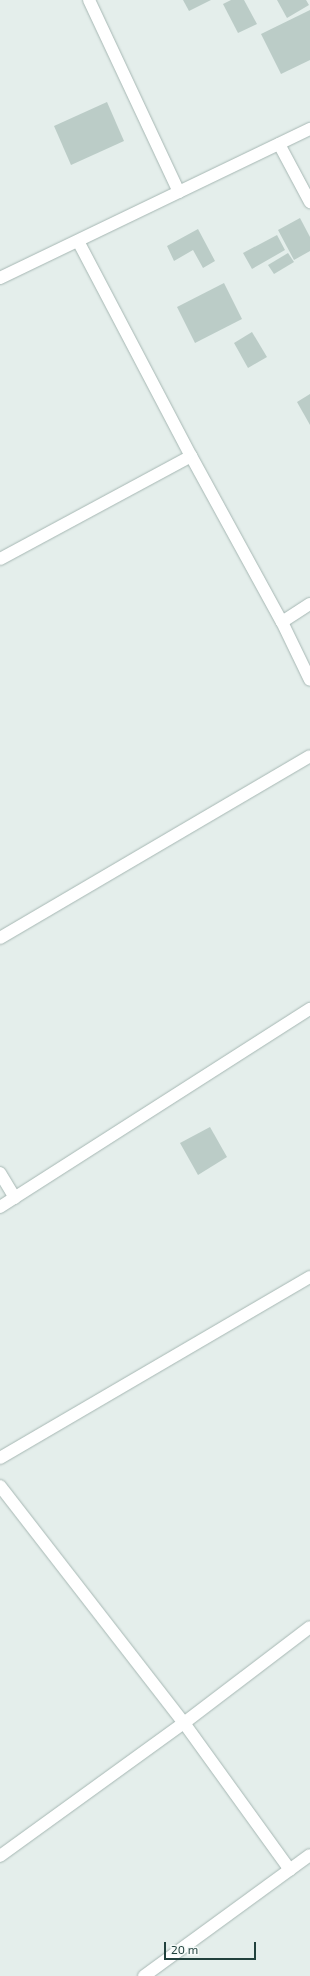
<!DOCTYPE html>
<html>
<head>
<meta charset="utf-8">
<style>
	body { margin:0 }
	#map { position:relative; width:310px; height:1976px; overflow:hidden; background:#e4eeeb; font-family:"Exo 2",sans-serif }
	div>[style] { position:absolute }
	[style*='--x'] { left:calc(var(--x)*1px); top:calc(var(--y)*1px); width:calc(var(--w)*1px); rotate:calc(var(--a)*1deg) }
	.building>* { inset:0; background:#bbccc7 }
	.roads { filter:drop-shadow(0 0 1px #a6b7b3) drop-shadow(0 0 1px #a6b7b3) }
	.minor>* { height:12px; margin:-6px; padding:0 6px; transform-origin:6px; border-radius:6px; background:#fff }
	span { translate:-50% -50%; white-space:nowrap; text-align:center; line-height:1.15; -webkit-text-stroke:3px #f5faf8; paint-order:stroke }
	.scale { position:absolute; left:164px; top:1942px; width:92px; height:18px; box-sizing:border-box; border:2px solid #21413d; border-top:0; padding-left:5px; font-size:12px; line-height:14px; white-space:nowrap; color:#21413d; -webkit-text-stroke:3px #f5faf8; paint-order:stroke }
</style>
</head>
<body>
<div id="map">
	<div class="building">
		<i style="clip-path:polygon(183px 0,211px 0,189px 11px)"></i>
		<i style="clip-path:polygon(231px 0,244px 0,257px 24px,238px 33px,223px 4px)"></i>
		<i style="clip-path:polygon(277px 0,306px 0,309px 5px,287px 18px)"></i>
		<i style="clip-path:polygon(310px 10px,310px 60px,281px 74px,261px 34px)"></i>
		<i style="clip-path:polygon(107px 102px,124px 141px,71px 165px,54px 126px)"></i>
		<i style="clip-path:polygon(300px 218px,310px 237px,310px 251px,294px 260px,278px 230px)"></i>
		<i style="clip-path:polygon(198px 229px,215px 261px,203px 268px,193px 250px,174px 261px,167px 246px)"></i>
		<i style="clip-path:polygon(277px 235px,285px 250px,252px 269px,243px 253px)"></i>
		<i style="clip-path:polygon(288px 253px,294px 262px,274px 274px,268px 265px)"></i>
		<i style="clip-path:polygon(224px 283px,242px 319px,195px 343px,177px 307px)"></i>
		<i style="clip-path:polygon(252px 332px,267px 357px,248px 368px,234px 343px)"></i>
		<i style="clip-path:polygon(310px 394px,310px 425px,297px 402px)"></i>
		<i style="clip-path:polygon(210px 1127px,227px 1157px,198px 1175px,180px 1143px)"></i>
	</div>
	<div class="roads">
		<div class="minor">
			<i style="--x:89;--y:0;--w:212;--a:64.9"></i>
			<i style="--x:279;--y:144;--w:66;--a:61.9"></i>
			<i style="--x:78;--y:241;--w:243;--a:62.3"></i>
			<i style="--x:191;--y:456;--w:189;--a:61.3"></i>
			<i style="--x:282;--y:622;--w:64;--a:64.2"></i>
			<i style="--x:0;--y:278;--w:344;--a:-25.7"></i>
			<i style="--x:0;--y:559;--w:217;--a:-28.3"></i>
			<i style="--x:282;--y:622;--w:33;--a:-33"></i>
			<i style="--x:0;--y:938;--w:359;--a:-30.4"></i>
			<i style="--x:0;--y:1173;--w:29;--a:59"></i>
			<i style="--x:0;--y:1207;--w:368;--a:-32.6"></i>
			<i style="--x:0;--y:1458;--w:359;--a:-30.3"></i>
			<i style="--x:0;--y:1486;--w:300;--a:52.2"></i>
			<i style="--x:184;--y:1723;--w:181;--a:54.2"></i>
			<i style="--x:0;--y:1856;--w:227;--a:-35.9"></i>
			<i style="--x:184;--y:1723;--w:158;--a:-37.3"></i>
			<i style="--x:144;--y:1976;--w:205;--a:-36.1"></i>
		</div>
	</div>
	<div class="scale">20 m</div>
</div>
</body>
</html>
